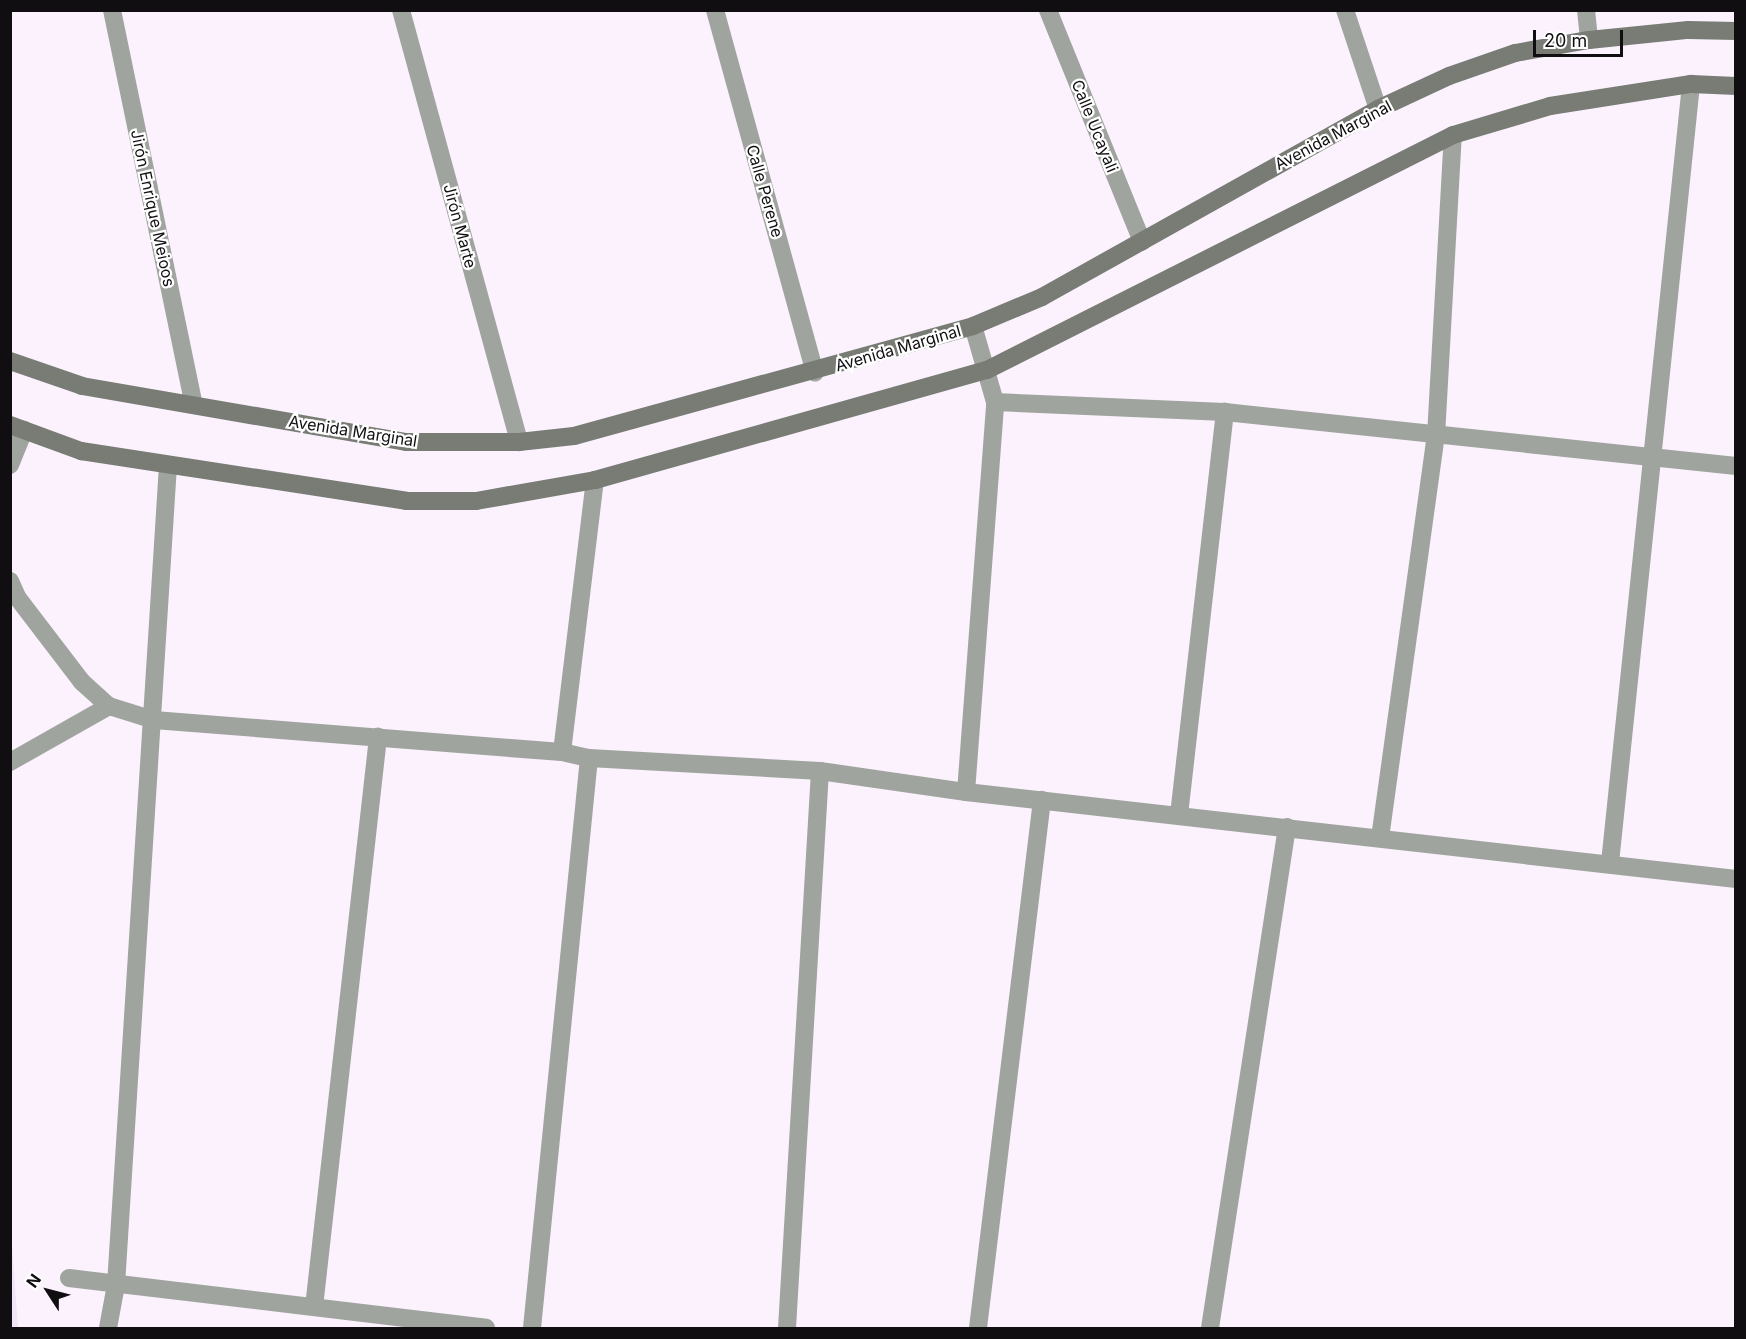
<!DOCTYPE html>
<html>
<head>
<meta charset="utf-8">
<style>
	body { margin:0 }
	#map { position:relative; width:1746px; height:1339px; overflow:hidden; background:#fbf2fe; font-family:Inter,sans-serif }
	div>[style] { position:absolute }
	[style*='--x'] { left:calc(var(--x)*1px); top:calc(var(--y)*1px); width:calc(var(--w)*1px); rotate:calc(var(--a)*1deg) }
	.built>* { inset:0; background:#f1e4f6 }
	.street>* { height:18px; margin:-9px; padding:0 9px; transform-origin:9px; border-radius:9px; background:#a0a49e }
	.secondary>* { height:18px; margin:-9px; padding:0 9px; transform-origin:9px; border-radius:9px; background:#787c74 }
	span { translate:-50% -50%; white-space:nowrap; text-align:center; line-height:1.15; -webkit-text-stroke:4.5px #fff; paint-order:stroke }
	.street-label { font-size:16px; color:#110e12 }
	.frame { position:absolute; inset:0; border:12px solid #110e12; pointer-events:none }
	.north { position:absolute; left:18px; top:1261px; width:60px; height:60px; -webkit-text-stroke:4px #fff; paint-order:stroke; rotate:306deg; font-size:16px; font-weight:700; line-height:24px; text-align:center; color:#110e12 }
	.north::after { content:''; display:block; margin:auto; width:21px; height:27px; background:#110e12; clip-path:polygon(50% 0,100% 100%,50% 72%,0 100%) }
	.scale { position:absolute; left:1533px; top:30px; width:90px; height:27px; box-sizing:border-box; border:3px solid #110e12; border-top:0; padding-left:8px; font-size:18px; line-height:21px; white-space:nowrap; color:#110e12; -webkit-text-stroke:4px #fff; paint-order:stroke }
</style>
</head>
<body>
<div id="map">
	<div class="built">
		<i style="clip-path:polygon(10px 1231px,11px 1231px,18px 1328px,11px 1328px)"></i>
	</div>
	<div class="street">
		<i style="--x:112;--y:10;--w:403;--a:78.3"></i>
		<i style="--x:401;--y:10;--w:448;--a:74.7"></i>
		<i style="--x:715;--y:10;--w:376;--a:74.6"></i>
		<i style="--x:1048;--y:10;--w:250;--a:67.9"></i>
		<i style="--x:1345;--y:10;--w:104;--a:71.6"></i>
		<i style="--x:1586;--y:10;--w:30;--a:84"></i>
		<i style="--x:995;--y:402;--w:230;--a:2.5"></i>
		<i style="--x:1225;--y:412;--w:514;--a:6.03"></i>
		<i style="--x:10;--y:465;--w:38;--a:-68"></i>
		<i style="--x:10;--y:581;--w:17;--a:66"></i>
		<i style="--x:17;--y:597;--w:107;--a:52.6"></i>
		<i style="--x:82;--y:682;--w:36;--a:42"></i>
		<i style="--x:109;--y:706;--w:47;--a:17.3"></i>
		<i style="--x:154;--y:720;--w:409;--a:4.5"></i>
		<i style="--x:562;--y:752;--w:28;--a:13"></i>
		<i style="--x:589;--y:758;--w:231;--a:3.2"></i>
		<i style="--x:820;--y:771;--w:148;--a:8.2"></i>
		<i style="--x:966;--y:792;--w:775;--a:6.45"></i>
		<i style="--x:562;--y:752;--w:274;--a:-83.1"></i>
		<i style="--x:10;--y:762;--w:114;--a:-29.5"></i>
		<i style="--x:966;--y:792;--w:391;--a:-85.7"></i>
		<i style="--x:995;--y:402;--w:79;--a:-106.1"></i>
		<i style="--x:1179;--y:815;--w:406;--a:-83.5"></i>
		<i style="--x:1380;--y:838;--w:406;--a:-82.1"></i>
		<i style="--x:1436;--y:436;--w:301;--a:-86.8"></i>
		<i style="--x:1610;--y:863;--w:783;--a:-84.06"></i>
		<i style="--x:69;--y:1278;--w:420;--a:6.8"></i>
		<i style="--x:314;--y:1307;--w:574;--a:-83.59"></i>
		<i style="--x:108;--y:1328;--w:44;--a:-79.5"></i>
		<i style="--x:116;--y:1285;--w:821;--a:-86.37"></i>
		<i style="--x:532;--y:1328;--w:573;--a:-84.29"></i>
		<i style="--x:787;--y:1328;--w:558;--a:-86.61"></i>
		<i style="--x:978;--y:1328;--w:532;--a:-83.09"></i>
		<i style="--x:1210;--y:1328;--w:507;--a:-81.26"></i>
	</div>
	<div class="secondary">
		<i style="--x:10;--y:361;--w:76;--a:19.1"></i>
		<i style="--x:82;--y:386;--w:329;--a:9.8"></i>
		<i style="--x:406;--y:442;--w:113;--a:0"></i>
		<i style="--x:519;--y:442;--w:55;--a:-6.2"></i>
		<i style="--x:574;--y:436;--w:414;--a:-15.4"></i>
		<i style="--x:973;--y:326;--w:75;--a:-22.8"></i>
		<i style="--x:1042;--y:297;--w:385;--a:-29.2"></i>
		<i style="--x:1378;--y:109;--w:78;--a:-24.9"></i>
		<i style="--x:1449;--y:76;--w:70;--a:-19.2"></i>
		<i style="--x:1515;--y:53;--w:75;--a:-10"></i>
		<i style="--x:1589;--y:40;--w:100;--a:-5.8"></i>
		<i style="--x:1688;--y:30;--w:48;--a:1.2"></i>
		<i style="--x:10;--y:425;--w:76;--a:20.1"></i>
		<i style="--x:81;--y:451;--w:329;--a:8.7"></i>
		<i style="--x:406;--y:501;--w:70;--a:0"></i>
		<i style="--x:476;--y:501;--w:121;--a:-10"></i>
		<i style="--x:595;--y:480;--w:407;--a:-15.7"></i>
		<i style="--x:987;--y:370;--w:522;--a:-26.76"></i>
		<i style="--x:1453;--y:135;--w:101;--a:-16.6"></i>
		<i style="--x:1550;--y:106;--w:143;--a:-8.9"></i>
		<i style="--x:1691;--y:84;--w:45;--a:2.5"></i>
	</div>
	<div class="street-label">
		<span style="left:1095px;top:126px;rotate:68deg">Calle Ucayali</span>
		<span style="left:1333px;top:135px;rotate:-28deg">Avenida Marginal</span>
		<span style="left:765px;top:191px;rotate:74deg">Calle Perene</span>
		<span style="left:153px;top:208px;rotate:78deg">Jirón Enrique Meioos</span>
		<span style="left:460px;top:226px;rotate:75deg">Jirón Marte</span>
		<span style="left:898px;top:348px;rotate:-16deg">Avenida Marginal</span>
		<span style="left:353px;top:431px;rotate:9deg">Avenida Marginal</span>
	</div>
	<div class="frame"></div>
	<div class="north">N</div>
	<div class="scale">20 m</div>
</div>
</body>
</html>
